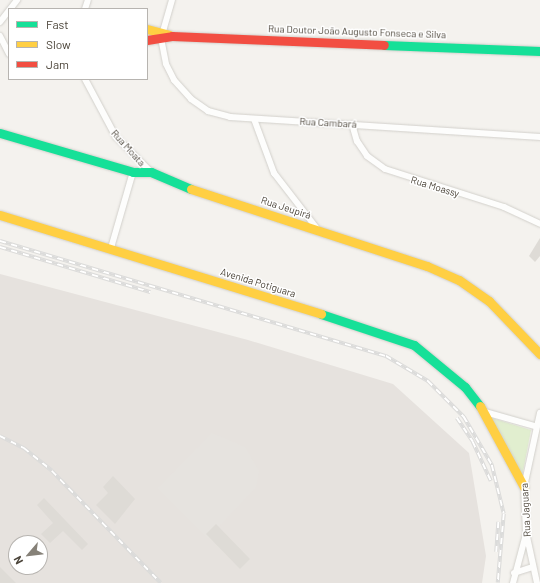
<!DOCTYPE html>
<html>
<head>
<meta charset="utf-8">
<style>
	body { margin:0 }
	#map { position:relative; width:540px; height:583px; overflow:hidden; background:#f4f2ee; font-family:Barlow,sans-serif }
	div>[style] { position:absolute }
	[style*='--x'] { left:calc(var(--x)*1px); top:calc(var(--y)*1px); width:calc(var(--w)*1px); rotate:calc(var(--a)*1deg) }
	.industrial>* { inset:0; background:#e6e2de }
	.green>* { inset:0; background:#e1eecf }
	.parking>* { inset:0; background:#e6e3df }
	.building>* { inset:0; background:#dedbd6 }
	.roads { filter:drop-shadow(0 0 1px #d2d0cb) drop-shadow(0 0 1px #d2d0cb) }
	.street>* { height:6px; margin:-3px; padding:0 3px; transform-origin:3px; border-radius:3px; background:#fdfdfc }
	.fast>* { height:9px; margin:-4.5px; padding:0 4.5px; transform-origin:4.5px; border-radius:4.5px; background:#16e098 }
	.slow>* { height:9px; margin:-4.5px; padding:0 4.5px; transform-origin:4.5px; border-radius:4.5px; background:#ffcf43 }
	.jam>* { height:9px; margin:-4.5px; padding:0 4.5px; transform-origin:4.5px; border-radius:4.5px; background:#f24e42 }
	.rail>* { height:3.5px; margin-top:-1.75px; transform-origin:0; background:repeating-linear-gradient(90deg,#fff 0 6px,#dbdbda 0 12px); box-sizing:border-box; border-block:1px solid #dbdbda }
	span { translate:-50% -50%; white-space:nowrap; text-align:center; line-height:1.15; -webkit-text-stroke:3px #fff; paint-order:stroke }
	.street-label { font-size:10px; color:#4b4439 }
	.legend { position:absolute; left:8px; top:8px; width:140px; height:72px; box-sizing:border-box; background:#fff; border:1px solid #b7b4b0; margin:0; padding:5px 7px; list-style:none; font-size:12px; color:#4b4439 }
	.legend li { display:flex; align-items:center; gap:8px; height:20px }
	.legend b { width:20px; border:1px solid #b7b4b0 }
	.north { position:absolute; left:8px; top:535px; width:40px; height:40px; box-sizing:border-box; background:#fff; border:1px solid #b7b4b0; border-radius:50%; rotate:242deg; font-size:11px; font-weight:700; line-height:16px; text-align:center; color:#4b4439 }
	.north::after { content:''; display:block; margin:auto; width:14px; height:18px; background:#868178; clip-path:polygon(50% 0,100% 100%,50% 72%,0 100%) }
</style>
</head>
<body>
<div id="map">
	<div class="industrial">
		<i style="clip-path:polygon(evenodd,0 274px,248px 340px,393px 384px,469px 453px,486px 556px,482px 583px,0 583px,0 274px,16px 543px,40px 543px,40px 567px,16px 567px,16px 543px)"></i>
	</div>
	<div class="green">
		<i style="clip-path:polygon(492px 418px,531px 430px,522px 477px)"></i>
	</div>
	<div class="parking">
		<i style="clip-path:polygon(212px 433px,245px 447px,259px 471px,256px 487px,208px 538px,158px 488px)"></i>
	</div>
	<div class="building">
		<i style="clip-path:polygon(540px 238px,540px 256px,535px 262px,529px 256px)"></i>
		<i style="clip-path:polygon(113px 476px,135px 499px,115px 524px,96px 505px,108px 493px,103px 487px)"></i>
		<i style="clip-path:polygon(44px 498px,88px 544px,82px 550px,63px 531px,50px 543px,41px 534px,53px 523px,37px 505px)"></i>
		<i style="clip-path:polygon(216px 524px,250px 559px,240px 569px,206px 534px)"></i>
		<i style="clip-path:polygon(0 567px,16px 583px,0 583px)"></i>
	</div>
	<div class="roads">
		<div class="street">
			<i style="--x:172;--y:0;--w:40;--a:106"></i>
			<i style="--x:161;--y:38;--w:26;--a:79"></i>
			<i style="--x:166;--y:64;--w:18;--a:63"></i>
			<i style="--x:174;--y:80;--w:25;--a:48"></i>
			<i style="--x:191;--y:99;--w:21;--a:35"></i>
			<i style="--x:208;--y:111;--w:23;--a:15"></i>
			<i style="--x:230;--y:117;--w:311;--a:3.7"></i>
			<i style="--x:85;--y:9;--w:9;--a:-72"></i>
			<i style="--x:0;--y:22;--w:28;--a:-52"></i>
			<i style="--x:0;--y:36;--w:20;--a:63"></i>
			<i style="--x:85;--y:79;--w:66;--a:61.9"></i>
			<i style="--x:116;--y:137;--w:49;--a:45"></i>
			<i style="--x:254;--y:119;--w:58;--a:69.7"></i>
			<i style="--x:274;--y:173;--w:72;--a:52.3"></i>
			<i style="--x:352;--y:124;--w:18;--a:74"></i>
			<i style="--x:357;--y:141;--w:18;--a:56"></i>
			<i style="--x:367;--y:156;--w:22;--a:36"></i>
			<i style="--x:385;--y:169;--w:125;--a:17.7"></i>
			<i style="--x:504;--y:207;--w:40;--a:25"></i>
			<i style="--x:111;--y:248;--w:79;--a:-73.9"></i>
			<i style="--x:485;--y:412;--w:51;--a:15.9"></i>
			<i style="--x:514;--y:573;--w:20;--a:-18"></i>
			<i style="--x:513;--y:583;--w:51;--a:-75.1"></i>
			<i style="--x:537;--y:583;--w:52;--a:-102.2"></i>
			<i style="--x:526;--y:532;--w:45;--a:-92.5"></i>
			<i style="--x:524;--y:487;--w:76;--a:-77.8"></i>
		</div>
		<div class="fast">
			<i style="--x:384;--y:45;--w:156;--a:2.2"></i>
			<i style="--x:0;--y:133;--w:139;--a:16.3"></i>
			<i style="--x:133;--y:172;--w:18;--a:0"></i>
			<i style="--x:151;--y:172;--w:43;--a:23"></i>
			<i style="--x:321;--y:314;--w:98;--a:18.4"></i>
			<i style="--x:414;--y:345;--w:66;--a:39.5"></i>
			<i style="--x:465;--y:387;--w:24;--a:52"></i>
		</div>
		<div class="slow">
			<i style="--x:147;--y:29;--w:23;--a:15"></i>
			<i style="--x:191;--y:189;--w:248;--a:18.1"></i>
			<i style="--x:427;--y:266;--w:35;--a:24"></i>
			<i style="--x:459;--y:280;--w:37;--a:35"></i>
			<i style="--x:489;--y:301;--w:74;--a:46.1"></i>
			<i style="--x:0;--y:215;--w:336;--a:17.1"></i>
			<i style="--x:480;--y:406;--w:92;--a:61.5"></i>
		</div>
		<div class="jam">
			<i style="--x:147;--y:40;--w:25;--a:-9"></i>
			<i style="--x:172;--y:36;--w:212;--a:2.4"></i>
		</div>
	</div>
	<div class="rail">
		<i style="--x:0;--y:241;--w:403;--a:16.6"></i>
		<i style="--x:386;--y:356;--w:49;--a:30.8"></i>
		<i style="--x:428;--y:381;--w:51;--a:45"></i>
		<i style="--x:464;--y:417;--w:56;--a:59.7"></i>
		<i style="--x:492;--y:465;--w:50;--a:76.2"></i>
		<i style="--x:504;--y:514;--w:69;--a:95"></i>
		<i style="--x:0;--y:247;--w:157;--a:16.7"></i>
		<i style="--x:457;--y:418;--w:29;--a:56"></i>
		<i style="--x:473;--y:442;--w:43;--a:65.2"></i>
		<i style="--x:0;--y:436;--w:27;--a:27"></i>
		<i style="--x:24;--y:448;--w:36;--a:39"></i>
		<i style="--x:52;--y:471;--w:156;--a:45.8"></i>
		<i style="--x:496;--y:552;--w:30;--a:-86"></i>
	</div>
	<div class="street-label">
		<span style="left:357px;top:32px;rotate:2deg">Rua Doutor João Augusto Fonseca e Silva</span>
		<span style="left:328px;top:123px;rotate:3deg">Rua Cambará</span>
		<span style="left:128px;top:148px;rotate:48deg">Rua Moata</span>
		<span style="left:435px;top:187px;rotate:17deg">Rua Moassy</span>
		<span style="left:286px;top:208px;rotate:18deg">Rua Jeupirá</span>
		<span style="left:258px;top:283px;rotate:17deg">Avenida Potiguara</span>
		<span style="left:526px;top:510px;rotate:-93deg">Rua Jaguara</span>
	</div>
	<ul class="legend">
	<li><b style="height:5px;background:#16e098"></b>Fast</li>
	<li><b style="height:5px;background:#ffcf43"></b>Slow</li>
	<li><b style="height:5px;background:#f24e42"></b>Jam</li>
	</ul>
	<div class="north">N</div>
</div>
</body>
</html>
